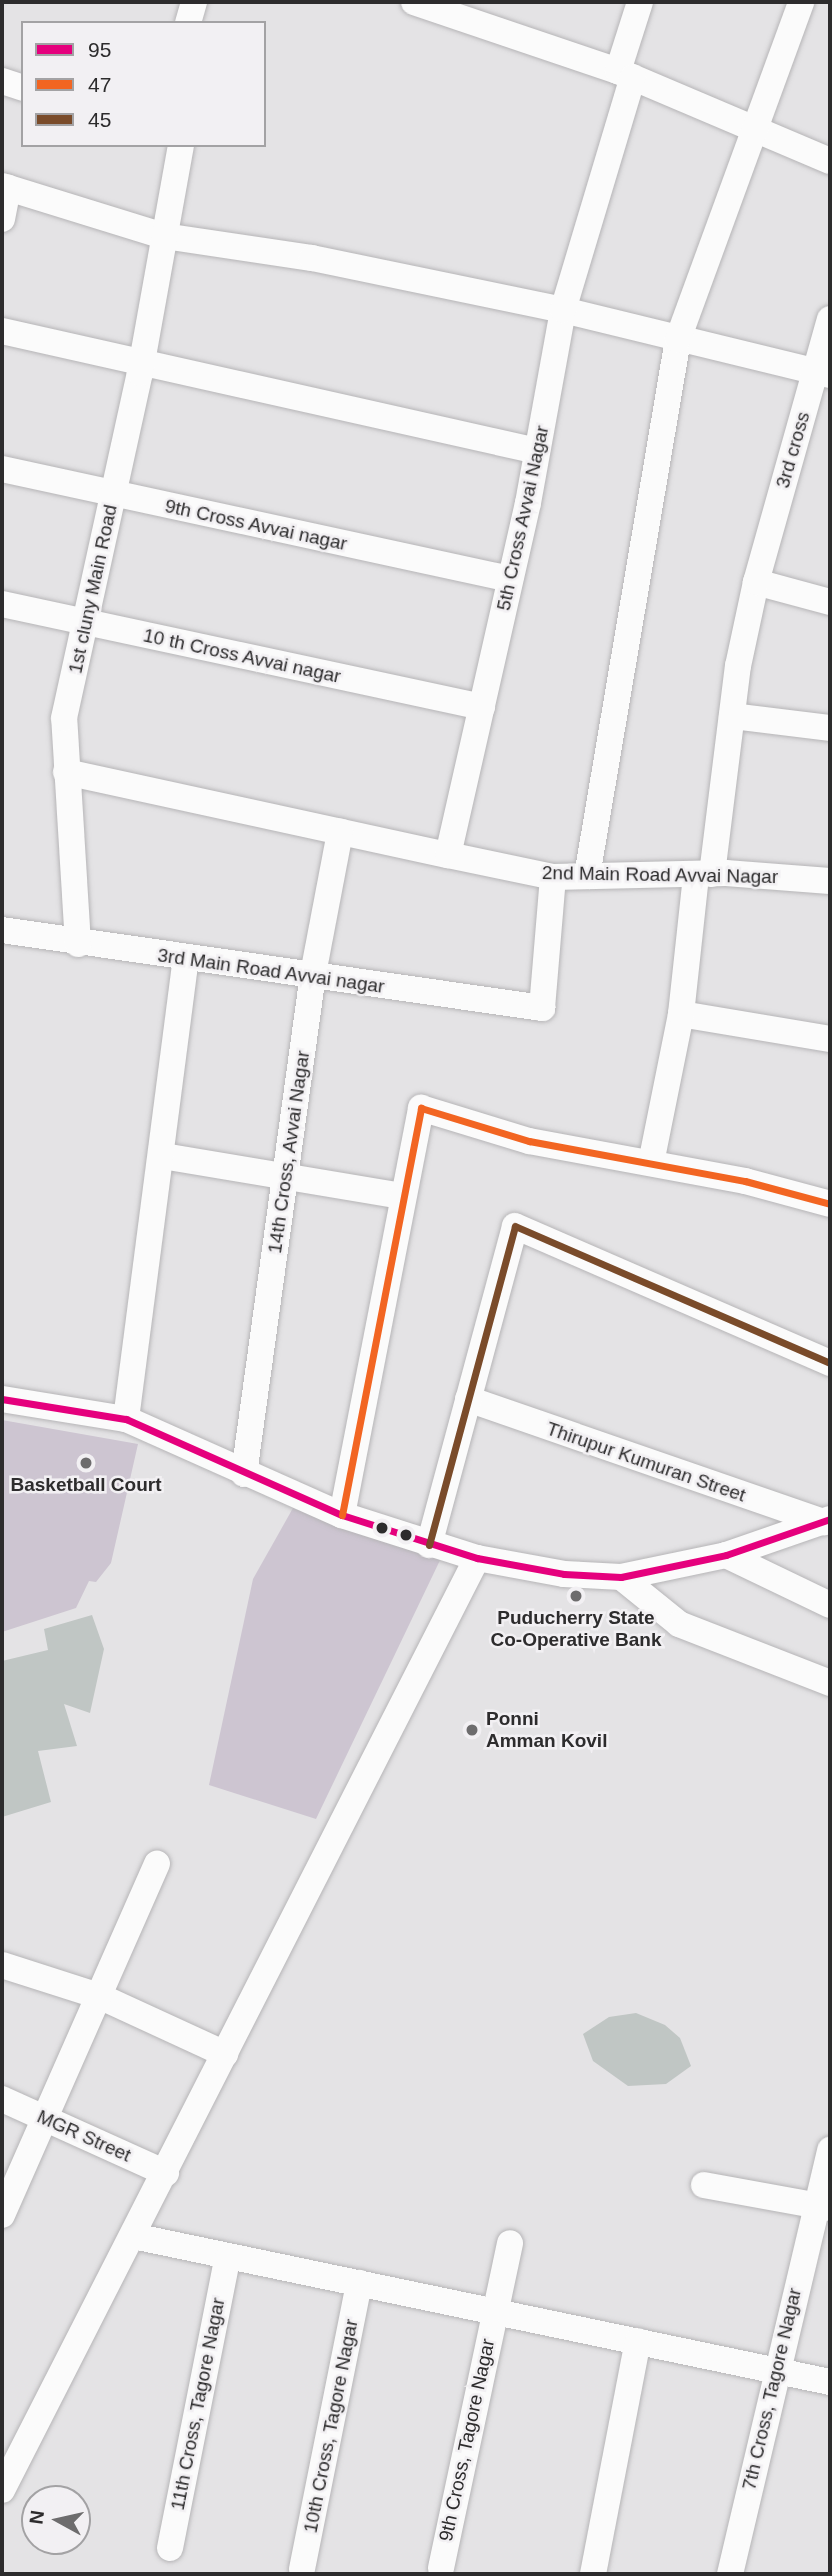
<!DOCTYPE html>
<html>
<head>
<meta charset="utf-8">
<style>
	body { margin:0 }
	#map { position:relative; width:832px; height:2576px; overflow:hidden; background:#e4e3e5; font-family:Helvetica,sans-serif }
	div>[style] { position:absolute }
	[style*='--x'] { left:calc(var(--x)*1px); top:calc(var(--y)*1px); width:calc(var(--w)*1px); rotate:calc(var(--a)*1deg) }
	.green>* { inset:0; background:#cdc5d1 }
	.building>* { inset:0; background:#c0c6c4 }
	.roads { filter:drop-shadow(0 0 2px #b6b5b7) drop-shadow(0 0 2px #b6b5b7) }
	.minor>* { height:26px; margin:-13px; padding:0 13px; transform-origin:13px; border-radius:13px; background:#fbfbfb }
	.bus-1>* { height:7px; margin:-3.5px; padding:0 3.5px; transform-origin:3.5px; border-radius:3.5px; background:#e5007d }
	.bus-2>* { height:7px; margin:-3.5px; padding:0 3.5px; transform-origin:3.5px; border-radius:3.5px; background:#f26522 }
	.bus-3>* { height:7px; margin:-3.5px; padding:0 3.5px; transform-origin:3.5px; border-radius:3.5px; background:#7a4b2a }
	.dots>* { width:19px; height:19px; translate:-50% -50%; box-sizing:border-box; border:4px solid #f2f0f3; border-radius:50% }
	span { translate:-50% -50%; white-space:nowrap; text-align:center; line-height:1.15; -webkit-text-stroke:5px #f2f0f3; paint-order:stroke }
	.street-label { font-size:19px; color:#2d2c2d }
	.poi-label { font-size:19px; color:#2d2c2d; font-weight:700 }
	.left { translate:0 -50%; text-align:left }
	.frame { position:absolute; inset:0; border:4px solid #2d2c2d; pointer-events:none }
	.legend { position:absolute; left:21px; top:21px; width:245px; height:126px; box-sizing:border-box; background:#f2f0f3; border:2px solid #a3a2a4; margin:0; padding:9px 12px; list-style:none; font-size:21px; color:#2d2c2d }
	.legend li { display:flex; align-items:center; gap:14px; height:35px }
	.legend b { width:35px; border:2px solid #a3a2a4 }
	.north { position:absolute; left:21px; top:2485px; width:70px; height:70px; box-sizing:border-box; background:#f2f0f3; border:2px solid #a3a2a4; border-radius:50%; rotate:278deg; font-size:19px; font-weight:700; line-height:28px; text-align:center; color:#2d2c2d }
	.north::after { content:''; display:block; margin:auto; width:24px; height:32px; background:#6d6c6d; clip-path:polygon(50% 0,100% 100%,50% 72%,0 100%) }
</style>
</head>
<body>
<div id="map">
	<div class="green">
		<i style="clip-path:polygon(2px 1420px,138px 1444px,111px 1563px,96px 1582px,89px 1581px,76px 1608px,2px 1632px)"></i>
		<i style="clip-path:polygon(293px 1508px,443px 1554px,316px 1819px,209px 1785px,253px 1579px)"></i>
	</div>
	<div class="building">
		<i style="clip-path:polygon(92px 1615px,104px 1649px,90px 1713px,64px 1704px,77px 1746px,38px 1751px,51px 1802px,2px 1817px,2px 1661px,48px 1650px,44px 1629px)"></i>
		<i style="clip-path:polygon(636px 2013px,665px 2025px,680px 2038px,691px 2066px,666px 2084px,628px 2086px,593px 2061px,583px 2034px,609px 2017px)"></i>
	</div>
	<div class="roads">
		<div class="minor">
			<i style="--x:414;--y:2;--w:215;--a:18.7"></i>
			<i style="--x:618;--y:71;--w:230;--a:23"></i>
			<i style="--x:188;--y:23;--w:22;--a:-74"></i>
			<i style="--x:618;--y:71;--w:72;--a:-72.3"></i>
			<i style="--x:2;--y:81;--w:22;--a:18"></i>
			<i style="--x:2;--y:186;--w:170;--a:17.2"></i>
			<i style="--x:164;--y:236;--w:150;--a:8.5"></i>
			<i style="--x:312;--y:258;--w:256;--a:11.7"></i>
			<i style="--x:563;--y:310;--w:275;--a:13.7"></i>
			<i style="--x:2;--y:219;--w:32;--a:-79"></i>
			<i style="--x:2;--y:331;--w:548;--a:12.64"></i>
			<i style="--x:2;--y:469;--w:520;--a:12.22"></i>
			<i style="--x:756;--y:582;--w:77;--a:15.1"></i>
			<i style="--x:2;--y:604;--w:491;--a:12.1"></i>
			<i style="--x:732;--y:716;--w:99;--a:7"></i>
			<i style="--x:66;--y:772;--w:391;--a:12.3"></i>
			<i style="--x:448;--y:855;--w:361;--a:-77.2"></i>
			<i style="--x:528;--y:503;--w:196;--a:-79.7"></i>
			<i style="--x:563;--y:310;--w:243;--a:-73.3"></i>
			<i style="--x:448;--y:855;--w:107;--a:11.8"></i>
			<i style="--x:553;--y:877;--w:173;--a:-1.3"></i>
			<i style="--x:726;--y:873;--w:104;--a:4.4"></i>
			<i style="--x:712;--y:874;--w:210;--a:-82.9"></i>
			<i style="--x:738;--y:666;--w:86;--a:-77.9"></i>
			<i style="--x:756;--y:582;--w:273;--a:-74.3"></i>
			<i style="--x:587;--y:876;--w:545;--a:-80.38"></i>
			<i style="--x:678;--y:339;--w:359;--a:-69.9"></i>
			<i style="--x:2;--y:930;--w:546;--a:8.22"></i>
			<i style="--x:542;--y:1008;--w:131;--a:-85.2"></i>
			<i style="--x:78;--y:944;--w:226;--a:-93.5"></i>
			<i style="--x:64;--y:718;--w:353;--a:-77.6"></i>
			<i style="--x:140;--y:373;--w:232;--a:-79.8"></i>
			<i style="--x:681;--y:1014;--w:151;--a:9.5"></i>
			<i style="--x:163;--y:1156;--w:242;--a:9.5"></i>
			<i style="--x:651;--y:1163;--w:152;--a:-78.6"></i>
			<i style="--x:681;--y:1014;--w:140;--a:-83.8"></i>
			<i style="--x:2;--y:1399;--w:126;--a:9.2"></i>
			<i style="--x:126;--y:1419;--w:236;--a:24"></i>
			<i style="--x:342;--y:1515;--w:142;--a:17.7"></i>
			<i style="--x:477;--y:1558;--w:88;--a:10.4"></i>
			<i style="--x:564;--y:1574;--w:57;--a:3"></i>
			<i style="--x:621;--y:1577;--w:107;--a:-11.8"></i>
			<i style="--x:726;--y:1555;--w:110;--a:-19.1"></i>
			<i style="--x:468;--y:1399;--w:377;--a:19.1"></i>
			<i style="--x:126;--y:1419;--w:465;--a:-82.6"></i>
			<i style="--x:244;--y:1474;--w:505;--a:-82.14"></i>
			<i style="--x:313;--y:974;--w:145;--a:-79.2"></i>
			<i style="--x:342;--y:1515;--w:415;--a:-79"></i>
			<i style="--x:421;--y:1108;--w:113;--a:17"></i>
			<i style="--x:529;--y:1141;--w:220;--a:10.5"></i>
			<i style="--x:745;--y:1181;--w:88;--a:15.1"></i>
			<i style="--x:429;--y:1545;--w:330;--a:-74.9"></i>
			<i style="--x:515;--y:1226;--w:344;--a:23.5"></i>
			<i style="--x:726;--y:1555;--w:115;--a:25.7"></i>
			<i style="--x:621;--y:1577;--w:75;--a:39"></i>
			<i style="--x:679;--y:1624;--w:162;--a:21.3"></i>
			<i style="--x:2;--y:1965;--w:102;--a:17.7"></i>
			<i style="--x:99;--y:1996;--w:139;--a:24.7"></i>
			<i style="--x:2;--y:2099;--w:180;--a:24.3"></i>
			<i style="--x:704;--y:2185;--w:128;--a:10.3"></i>
			<i style="--x:2;--y:2215;--w:384;--a:-66.2"></i>
			<i style="--x:133;--y:2236;--w:712;--a:11.83"></i>
			<i style="--x:2;--y:2490;--w:1046;--a:-62.99"></i>
			<i style="--x:170;--y:2548;--w:294;--a:-78.8"></i>
			<i style="--x:441;--y:2568;--w:332;--a:-78"></i>
			<i style="--x:302;--y:2569;--w:292;--a:-78.7"></i>
			<i style="--x:593;--y:2574;--w:237;--a:-79.1"></i>
			<i style="--x:730;--y:2574;--w:436;--a:-76.7"></i>
		</div>
	</div>
	<div class="bus-1">
		<i style="--x:2;--y:1399;--w:126;--a:9.2"></i>
		<i style="--x:126;--y:1419;--w:236;--a:24"></i>
		<i style="--x:342;--y:1515;--w:142;--a:17.7"></i>
		<i style="--x:477;--y:1558;--w:88;--a:10.4"></i>
		<i style="--x:564;--y:1574;--w:57;--a:3"></i>
		<i style="--x:621;--y:1577;--w:107;--a:-11.8"></i>
		<i style="--x:726;--y:1555;--w:110;--a:-19.1"></i>
	</div>
	<div class="bus-2">
		<i style="--x:342;--y:1515;--w:415;--a:-79"></i>
		<i style="--x:421;--y:1108;--w:113;--a:17"></i>
		<i style="--x:529;--y:1141;--w:220;--a:10.5"></i>
		<i style="--x:745;--y:1181;--w:88;--a:15.1"></i>
	</div>
	<div class="bus-3">
		<i style="--x:429;--y:1545;--w:330;--a:-74.9"></i>
		<i style="--x:515;--y:1226;--w:344;--a:23.5"></i>
	</div>
	<div class="dots">
		<i style="left:86px;top:1463px;background:#6d6c6d"></i>
		<i style="left:382px;top:1528px;background:#2d2c2d"></i>
		<i style="left:406px;top:1535px;background:#2d2c2d"></i>
		<i style="left:576px;top:1596px;background:#6d6c6d"></i>
		<i style="left:472px;top:1730px;background:#6d6c6d"></i>
	</div>
	<div class="street-label">
		<span style="left:793px;top:450px;rotate:-74deg">3rd cross</span>
		<span style="left:523px;top:518px;rotate:-78deg">5th Cross Avvai Nagar</span>
		<span style="left:256px;top:525px;rotate:12deg">9th Cross Avvai nagar</span>
		<span style="left:93px;top:589px;rotate:-78deg">1st cluny Main Road</span>
		<span style="left:242px;top:656px;rotate:12deg">10 th Cross Avvai nagar</span>
		<span style="left:660px;top:875px;rotate:1deg">2nd Main Road Avvai Nagar</span>
		<span style="left:271px;top:971px;rotate:8deg">3rd Main Road Avvai nagar</span>
		<span style="left:289px;top:1152px;rotate:-82deg">14th Cross, Avvai Nagar</span>
		<span style="left:646px;top:1462px;rotate:19deg">Thirupur Kumuran Street</span>
		<span style="left:84px;top:2136px;rotate:24deg">MGR Street</span>
		<span style="left:772px;top:2389px;rotate:-77deg">7th Cross, Tagore Nagar</span>
		<span style="left:198px;top:2404px;rotate:-79deg">11th Cross, Tagore Nagar</span>
		<span style="left:331px;top:2426px;rotate:-79deg">10th Cross, Tagore Nagar</span>
		<span style="left:467px;top:2440px;rotate:-78deg">9th Cross, Tagore Nagar</span>
	</div>
	<div class="poi-label">
		<span style="left:86px;top:1485px">Basketball Court</span>
		<span style="left:576px;top:1629px">Puducherry State<br>Co-Operative Bank</span>
		<span class="left" style="left:486px;top:1730px">Ponni<br>Amman Kovil</span>
	</div>
	<div class="frame"></div>
	<ul class="legend">
	<li><b style="height:9px;background:#e5007d"></b>95</li>
	<li><b style="height:9px;background:#f26522"></b>47</li>
	<li><b style="height:9px;background:#7a4b2a"></b>45</li>
	</ul>
	<div class="north">N</div>
</div>
</body>
</html>
